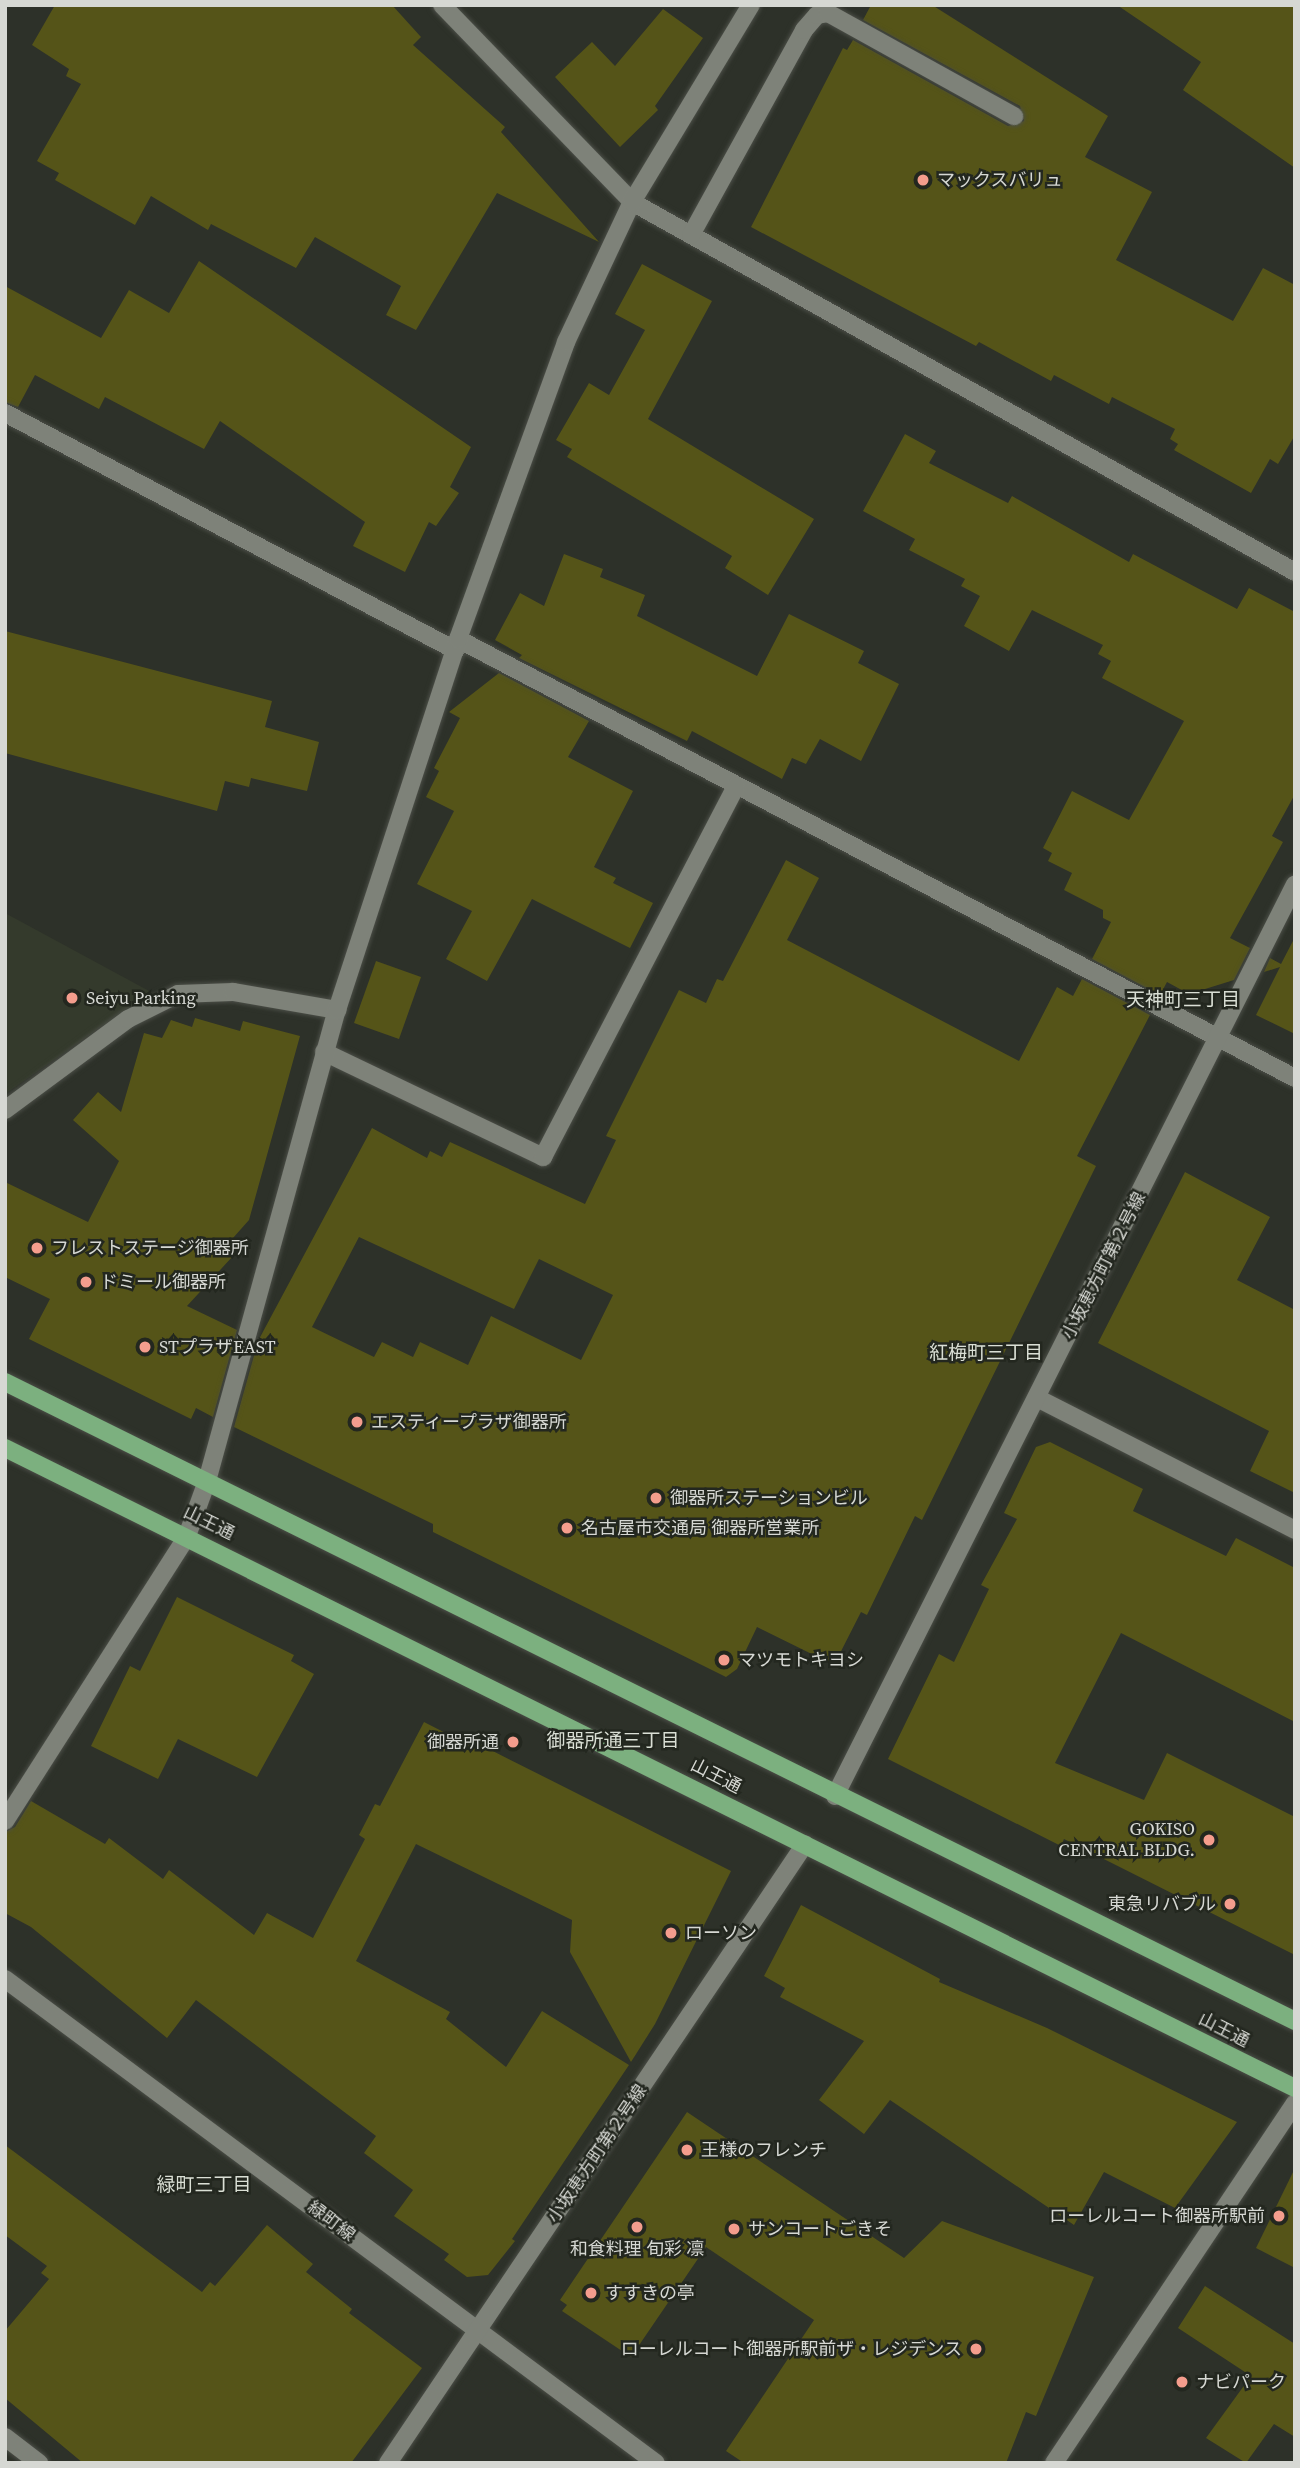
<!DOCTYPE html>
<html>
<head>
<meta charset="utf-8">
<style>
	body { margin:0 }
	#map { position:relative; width:1300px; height:2468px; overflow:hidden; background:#2d3129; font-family:"Source Serif 4","Noto Sans JP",serif }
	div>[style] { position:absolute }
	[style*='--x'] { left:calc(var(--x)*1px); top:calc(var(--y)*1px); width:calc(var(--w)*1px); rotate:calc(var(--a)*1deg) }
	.built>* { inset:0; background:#343a2c }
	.building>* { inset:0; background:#555418 }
	.roads { filter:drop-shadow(0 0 2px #4b4e47) drop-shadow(0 0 2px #4b4e47) }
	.minor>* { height:18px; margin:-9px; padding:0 9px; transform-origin:9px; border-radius:9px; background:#7e8279 }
	.major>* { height:18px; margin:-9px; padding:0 9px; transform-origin:9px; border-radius:9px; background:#7cb07f }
	.dots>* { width:19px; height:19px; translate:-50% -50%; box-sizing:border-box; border:4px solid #23271f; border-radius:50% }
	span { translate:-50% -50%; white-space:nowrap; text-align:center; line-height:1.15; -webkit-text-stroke:5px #23271f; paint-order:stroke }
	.poi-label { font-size:18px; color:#d6d8d3 }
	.left { translate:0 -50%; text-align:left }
	.right { translate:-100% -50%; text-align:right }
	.street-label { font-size:18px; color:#d6d8d3 }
	.neighbourhood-label { font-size:19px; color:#dadfd5 }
	.frame { position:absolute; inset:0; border:7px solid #d6d8d3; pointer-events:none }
</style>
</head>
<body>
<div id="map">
	<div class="built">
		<i style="clip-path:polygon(5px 913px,151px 992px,5px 1094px)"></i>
	</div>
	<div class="building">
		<i style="clip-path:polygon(55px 5px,392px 5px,421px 37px,413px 45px,505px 127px,501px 132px,599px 242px,497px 193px,416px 330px,386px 315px,401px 286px,315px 237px,296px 268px,211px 224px,208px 230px,151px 196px,135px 225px,55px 180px,59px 173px,37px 161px,81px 84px,66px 76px,69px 69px,32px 45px)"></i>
		<i style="clip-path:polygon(871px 5px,932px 5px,1108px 116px,1085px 157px,1152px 192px,1116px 260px,1233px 321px,1263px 268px,1295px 285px,1295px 435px,1278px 464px,1270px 459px,1251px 493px,1174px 450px,1178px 444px,1170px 439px,1175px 429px,1112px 397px,1109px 404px,1054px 375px,1051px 381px,979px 342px,976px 346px,751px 227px,843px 48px,847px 50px,853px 40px,1008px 126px,1024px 121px,1020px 106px,863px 20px)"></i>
		<i style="clip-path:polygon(1117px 5px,1295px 5px,1295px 168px,1183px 90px,1201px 62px)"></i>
		<i style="clip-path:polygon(663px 9px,703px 38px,655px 106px,658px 110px,620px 147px,555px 77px,592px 42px,615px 66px)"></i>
		<i style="clip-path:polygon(199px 261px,471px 447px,450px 487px,459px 493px,436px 526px,429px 522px,405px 572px,353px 546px,365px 522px,220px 421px,204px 449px,105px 397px,99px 409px,35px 375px,18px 407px,5px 402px,5px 286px,101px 338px,129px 290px,169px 313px)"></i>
		<i style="clip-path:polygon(642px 264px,712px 301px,648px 419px,814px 519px,768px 595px,725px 568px,732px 556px,567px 457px,572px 449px,556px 440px,589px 383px,609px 395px,645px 330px,615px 314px)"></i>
		<i style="clip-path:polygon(905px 434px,936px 451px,929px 463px,1008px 503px,1012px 496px,1129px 562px,1133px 554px,1237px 609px,1249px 588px,1295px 612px,1295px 794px,1272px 836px,1283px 842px,1230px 938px,1250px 948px,1234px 980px,1189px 994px,1167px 982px,1160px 995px,1092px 959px,1111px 922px,1103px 918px,1103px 910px,1064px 890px,1072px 873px,1048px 861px,1052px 853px,1043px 848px,1072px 791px,1129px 820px,1184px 721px,1102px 678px,1111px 661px,1098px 654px,1103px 645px,1032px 610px,1009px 651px,964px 626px,980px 596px,961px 586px,965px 579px,909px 550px,915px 539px,863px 511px)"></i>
		<i style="clip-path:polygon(564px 554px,603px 569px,600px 577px,645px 595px,637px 616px,757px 676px,789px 614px,864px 651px,858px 663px,899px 684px,861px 761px,820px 739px,806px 764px,792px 758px,782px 779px,692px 731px,687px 741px,519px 658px,522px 655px,495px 640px,520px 593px,544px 606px)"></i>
		<i style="clip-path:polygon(5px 631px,272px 701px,265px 727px,319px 742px,307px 791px,251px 778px,249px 787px,225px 781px,217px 811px,5px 753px)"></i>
		<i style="clip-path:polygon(499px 673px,589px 721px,568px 757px,633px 791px,594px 867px,616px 878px,613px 883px,653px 903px,630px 948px,532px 899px,487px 981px,446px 959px,472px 911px,417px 884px,454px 811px,426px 797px,439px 771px,434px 768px,460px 718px,449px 712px)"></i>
		<i style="clip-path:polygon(evenodd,786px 860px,819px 878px,787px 940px,1019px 1061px,1057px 987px,1073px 996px,1082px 979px,1150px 1015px,1077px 1156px,1096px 1166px,922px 1520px,915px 1516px,867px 1615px,861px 1612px,834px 1665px,757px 1627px,737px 1669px,726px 1677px,433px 1532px,433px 1524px,234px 1427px,258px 1341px,372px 1128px,427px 1158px,430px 1151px,442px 1157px,450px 1142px,585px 1204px,616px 1140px,606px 1136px,679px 990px,706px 1003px,717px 979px,723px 981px,786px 860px,359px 1237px,514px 1309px,539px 1259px,613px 1295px,581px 1360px,491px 1316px,468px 1365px,420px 1342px,413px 1357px,382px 1342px,374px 1357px,312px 1327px,359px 1237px)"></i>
		<i style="clip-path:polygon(1295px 937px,1295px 1034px,1256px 1015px,1280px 967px,1264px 972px,1270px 958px,1281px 964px)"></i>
		<i style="clip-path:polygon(376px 961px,421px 977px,399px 1039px,354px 1023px)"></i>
		<i style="clip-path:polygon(195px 1018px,240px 1031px,243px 1021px,300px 1036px,249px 1220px,225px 1247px,233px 1256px,187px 1306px,237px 1330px,213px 1417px,196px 1408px,191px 1419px,29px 1339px,50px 1299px,5px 1277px,5px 1182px,88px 1222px,119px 1161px,73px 1120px,98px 1092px,121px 1112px,144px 1033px,162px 1038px,171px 1020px,192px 1027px)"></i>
		<i style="clip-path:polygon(1185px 1172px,1270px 1217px,1237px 1280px,1295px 1310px,1295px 1493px,1250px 1471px,1269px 1431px,1098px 1343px)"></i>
		<i style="clip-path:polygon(1050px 1442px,1143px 1489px,1133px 1511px,1226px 1556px,1236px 1538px,1295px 1568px,1295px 1722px,1121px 1633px,1055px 1763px,1144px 1800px,1167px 1753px,1295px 1817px,1295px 1955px,1064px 1839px,1061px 1846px,888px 1759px,939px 1654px,954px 1662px,989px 1589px,981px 1585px,1017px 1519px,1004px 1513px,1036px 1447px)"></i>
		<i style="clip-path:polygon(177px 1597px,294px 1655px,291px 1661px,314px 1674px,257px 1777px,178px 1739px,158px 1779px,91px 1746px,130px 1666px,140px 1671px)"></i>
		<i style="clip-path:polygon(424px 1722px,471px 1746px,473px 1741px,731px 1871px,655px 2024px,631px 2062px,570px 1952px,572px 1920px,416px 1844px,356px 1961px,450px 2012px,446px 2019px,506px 2067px,542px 2011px,629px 2065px,512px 2239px,515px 2241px,488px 2275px,467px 2277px,444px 2260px,449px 2254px,394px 2216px,413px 2190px,364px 2153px,376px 2136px,196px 2000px,167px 2038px,31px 1927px,5px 1913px,5px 1832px,15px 1827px,31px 1801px,105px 1844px,109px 1838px,163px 1879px,169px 1870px,254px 1935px,267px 1913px,313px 1938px,365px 1839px,359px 1835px,375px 1804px,380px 1806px)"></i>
		<i style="clip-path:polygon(801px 1905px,940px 1979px,939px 1982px,1047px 2028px,1237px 2122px,1175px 2208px,1104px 2172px,1074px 2225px,890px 2100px,864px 2134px,819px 2100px,864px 2041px,780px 1997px,785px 1988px,764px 1976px)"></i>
		<i style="clip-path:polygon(687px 2112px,904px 2258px,942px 2221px,1094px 2277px,1036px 2416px,1026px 2412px,1006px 2463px,744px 2463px,726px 2451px,814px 2320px,706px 2247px,631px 2357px,562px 2311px,567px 2305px,560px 2300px)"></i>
		<i style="clip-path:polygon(5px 2145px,202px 2292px,210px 2282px,215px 2286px,267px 2225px,313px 2264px,306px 2272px,352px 2309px,349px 2313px,422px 2368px,351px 2463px,83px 2463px,5px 2398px,5px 2331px,49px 2279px,41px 2273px,47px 2266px,5px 2235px)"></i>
		<i style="clip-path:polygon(1295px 2168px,1295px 2268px,1256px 2248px)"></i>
		<i style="clip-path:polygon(1205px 2286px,1295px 2344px,1295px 2437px,1274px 2424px,1246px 2463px,1206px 2438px,1251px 2376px,1178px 2328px)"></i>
	</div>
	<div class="roads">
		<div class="minor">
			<i style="--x:442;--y:5;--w:274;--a:46"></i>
			<i style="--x:632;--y:202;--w:759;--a:29.16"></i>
			<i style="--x:691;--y:235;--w:234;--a:-61.1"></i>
			<i style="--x:804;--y:30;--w:20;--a:-49"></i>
			<i style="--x:817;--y:15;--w:11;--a:-10"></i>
			<i style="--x:828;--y:13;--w:213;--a:29"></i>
			<i style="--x:5;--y:413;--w:509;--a:27.77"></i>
			<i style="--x:458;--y:639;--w:945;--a:27.68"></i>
			<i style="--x:324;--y:1052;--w:243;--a:25.6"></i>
			<i style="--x:543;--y:1157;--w:418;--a:-62.5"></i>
			<i style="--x:5;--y:1110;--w:153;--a:-36.5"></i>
			<i style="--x:128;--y:1019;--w:56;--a:-26.6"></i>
			<i style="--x:178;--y:994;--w:55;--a:-2.1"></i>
			<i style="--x:233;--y:992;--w:106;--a:9.8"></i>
			<i style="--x:1037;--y:1398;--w:290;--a:27.1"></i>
			<i style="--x:835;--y:1796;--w:1021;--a:-63.23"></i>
			<i style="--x:5;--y:1821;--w:338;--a:-57.4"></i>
			<i style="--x:187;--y:1536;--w:59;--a:-70"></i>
			<i style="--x:207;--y:1481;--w:489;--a:-74.6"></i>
			<i style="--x:337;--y:1010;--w:390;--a:-71.9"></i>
			<i style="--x:458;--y:639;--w:316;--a:-70"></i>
			<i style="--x:566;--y:342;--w:155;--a:-64.8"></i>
			<i style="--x:632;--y:202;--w:230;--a:-58.9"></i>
			<i style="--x:5;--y:1979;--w:811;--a:36.63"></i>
			<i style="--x:5;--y:2437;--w:43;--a:37.4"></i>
			<i style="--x:388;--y:2463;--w:746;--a:-56.03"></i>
			<i style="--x:1054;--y:2463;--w:433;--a:-56.2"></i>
		</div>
		<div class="major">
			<i style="--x:5;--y:1382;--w:1440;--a:26.35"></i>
			<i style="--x:5;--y:1448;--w:1440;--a:26.39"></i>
		</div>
	</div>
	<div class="dots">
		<i style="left:923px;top:180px;background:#f49d8d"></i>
		<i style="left:72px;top:998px;background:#f49d8d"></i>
		<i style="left:37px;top:1248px;background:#f49d8d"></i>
		<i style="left:86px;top:1282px;background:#f49d8d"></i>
		<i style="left:145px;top:1347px;background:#f49d8d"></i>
		<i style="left:357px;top:1422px;background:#f49d8d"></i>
		<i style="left:656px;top:1498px;background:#f49d8d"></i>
		<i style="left:567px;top:1528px;background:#f49d8d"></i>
		<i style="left:724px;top:1660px;background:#f49d8d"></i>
		<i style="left:513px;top:1742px;background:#f49d8d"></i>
		<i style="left:1209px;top:1840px;background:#f49d8d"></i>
		<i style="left:1230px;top:1904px;background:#f49d8d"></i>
		<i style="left:671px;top:1933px;background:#f49d8d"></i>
		<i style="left:687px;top:2150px;background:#f49d8d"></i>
		<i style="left:1279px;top:2216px;background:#f49d8d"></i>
		<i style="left:637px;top:2227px;background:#f49d8d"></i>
		<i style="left:734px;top:2229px;background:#f49d8d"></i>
		<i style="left:591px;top:2293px;background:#f49d8d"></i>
		<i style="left:976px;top:2349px;background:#f49d8d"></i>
		<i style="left:1182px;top:2382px;background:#f49d8d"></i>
	</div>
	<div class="poi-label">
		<span class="left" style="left:937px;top:180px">マックスバリュ</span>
		<span class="left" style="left:86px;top:998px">Seiyu Parking</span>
		<span class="left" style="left:51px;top:1248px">フレストステージ御器所</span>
		<span class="left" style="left:100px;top:1282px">ドミール御器所</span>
		<span class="left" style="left:159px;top:1347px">STプラザEAST</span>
		<span class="left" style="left:371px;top:1422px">エスティープラザ御器所</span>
		<span class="left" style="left:670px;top:1498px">御器所ステーションビル</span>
		<span class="left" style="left:581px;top:1528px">名古屋市交通局 御器所営業所</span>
		<span class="left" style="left:738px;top:1660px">マツモトキヨシ</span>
		<span class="right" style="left:499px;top:1742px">御器所通</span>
		<span class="right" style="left:1195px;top:1840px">GOKISO<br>CENTRAL BLDG.</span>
		<span class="right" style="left:1216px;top:1904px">東急リバブル</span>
		<span class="left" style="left:685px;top:1933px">ローソン</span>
		<span class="left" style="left:701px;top:2150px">王様のフレンチ</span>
		<span class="right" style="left:1265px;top:2216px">ローレルコート御器所駅前</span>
		<span class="left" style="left:748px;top:2229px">サンコートごきそ</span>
		<span style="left:637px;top:2249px">和食料理 旬彩 凛</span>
		<span class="left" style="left:605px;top:2293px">すすきの亭</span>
		<span class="right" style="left:962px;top:2349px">ローレルコート御器所駅前ザ・レジデンス</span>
		<span class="left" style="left:1196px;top:2382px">ナビパーク</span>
	</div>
	<div class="street-label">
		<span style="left:1104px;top:1266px;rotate:-63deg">小坂恵方町第２号線</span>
		<span style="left:209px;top:1523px;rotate:26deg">山王通</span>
		<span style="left:716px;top:1776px;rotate:27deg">山王通</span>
		<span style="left:1224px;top:2030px;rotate:27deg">山王通</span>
		<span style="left:597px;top:2154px;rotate:-56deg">小坂恵方町第２号線</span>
		<span style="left:331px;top:2221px;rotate:37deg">緑町線</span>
	</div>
	<div class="neighbourhood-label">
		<span style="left:1183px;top:1000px">天神町三丁目</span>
		<span style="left:986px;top:1353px">紅梅町三丁目</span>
		<span style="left:613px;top:1741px">御器所通三丁目</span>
		<span style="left:204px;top:2185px">緑町三丁目</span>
	</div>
	<div class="frame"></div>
</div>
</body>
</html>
